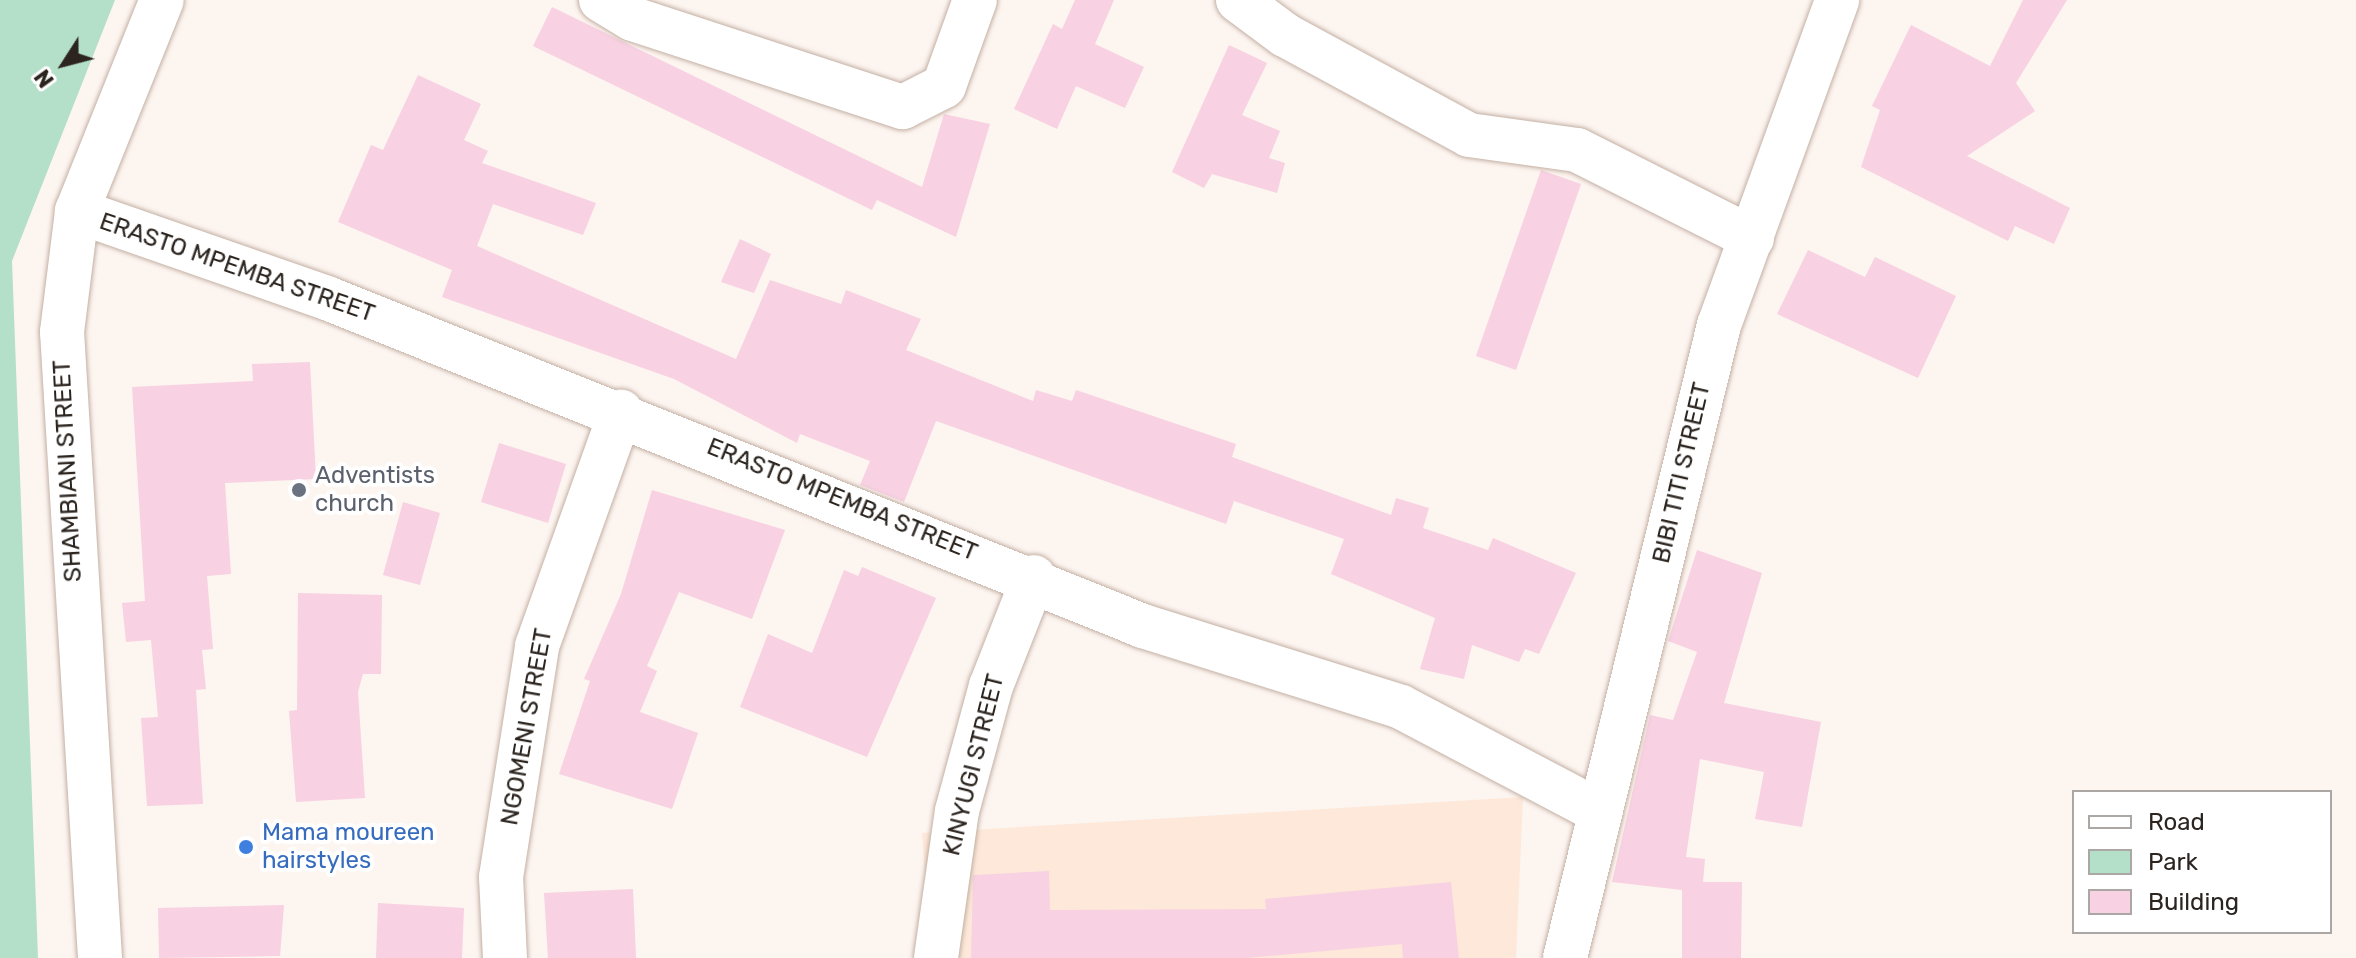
<!DOCTYPE html>
<html>
<head>
<meta charset="utf-8">
<style>
	body { margin:0 }
	#map { position:relative; width:2356px; height:958px; overflow:hidden; background:#fdf5f0; font-family:Rubik,sans-serif }
	div>[style] { position:absolute }
	[style*='--x'] { left:calc(var(--x)*1px); top:calc(var(--y)*1px); width:calc(var(--w)*1px); rotate:calc(var(--a)*1deg) }
	.built>* { inset:0; background:#fde8d9 }
	.green>* { inset:0; background:#b4dfc9 }
	.building>* { inset:0; background:#f8d1e2 }
	.roads { filter:drop-shadow(0 0 2px #c3b0a4) drop-shadow(0 0 2px #c3b0a4) }
	.minor>* { height:44px; margin:-22px; padding:0 22px; transform-origin:22px; border-radius:22px; background:#fff }
	.dots>* { width:22px; height:22px; translate:-50% -50%; box-sizing:border-box; border:4px solid #fff; border-radius:50% }
	span { translate:-50% -50%; white-space:nowrap; text-align:center; line-height:1.15; -webkit-text-stroke:8px #fff; paint-order:stroke }
	.street-label { font-size:24px; color:#2b241f }
	.worship-label { font-size:24px; color:#5b616d }
	.left { translate:0 -50%; text-align:left }
	.shop-label { font-size:24px; color:#366cbe }
	.legend { position:absolute; left:2072px; top:790px; width:260px; height:144px; box-sizing:border-box; background:#fff; border:2px solid #aaa7a5; margin:0; padding:10px 14px; list-style:none; font-size:24px; color:#2b241f }
	.legend li { display:flex; align-items:center; gap:16px; height:40px }
	.legend b { width:40px; border:2px solid #aaa7a5 }
	.north { position:absolute; left:24px; top:24px; width:80px; height:80px; -webkit-text-stroke:6px #fff; paint-order:stroke; rotate:234deg; font-size:22px; font-weight:700; line-height:32px; text-align:center; color:#2b241f }
	.north::after { content:''; display:block; margin:auto; width:28px; height:36px; background:#2b241f; clip-path:polygon(50% 0,100% 100%,50% 72%,0 100%) }
</style>
</head>
<body>
<div id="map">
	<div class="built">
		<i style="clip-path:polygon(1523px 797px,1516px 958px,931px 958px,922px 833px)"></i>
	</div>
	<div class="green">
		<i style="clip-path:polygon(0 0,115px 0,12px 261px,38px 958px,0 958px)"></i>
	</div>
	<div class="building">
		<i style="clip-path:polygon(1075px 0,1114px 0,1095px 44px,1144px 67px,1125px 108px,1076px 86px,1057px 129px,1014px 109px,1053px 24px,1062px 29px)"></i>
		<i style="clip-path:polygon(2023px 0,2067px 0,2016px 83px,2035px 111px,1967px 156px,2070px 208px,2054px 244px,2015px 226px,2008px 241px,1861px 167px,1880px 110px,1872px 106px,1911px 25px,1990px 66px)"></i>
		<i style="clip-path:polygon(552px 7px,922px 187px,944px 114px,990px 124px,956px 237px,877px 200px,872px 210px,533px 46px)"></i>
		<i style="clip-path:polygon(1229px 45px,1267px 63px,1242px 115px,1280px 131px,1269px 158px,1285px 163px,1277px 193px,1212px 174px,1204px 188px,1172px 172px)"></i>
		<i style="clip-path:polygon(418px 75px,481px 104px,464px 140px,488px 151px,482px 163px,596px 203px,583px 235px,493px 204px,477px 246px,736px 359px,770px 280px,841px 304px,846px 290px,921px 319px,906px 350px,1033px 401px,1036px 390px,1072px 401px,1076px 390px,1236px 444px,1232px 457px,1391px 515px,1396px 498px,1429px 508px,1423px 528px,1488px 550px,1493px 538px,1576px 573px,1539px 654px,1525px 649px,1519px 662px,1472px 645px,1464px 679px,1420px 669px,1435px 618px,1331px 574px,1344px 539px,1234px 501px,1226px 524px,936px 421px,904px 502px,860px 485px,870px 461px,800px 434px,797px 443px,674px 379px,442px 297px,452px 270px,338px 222px,371px 145px,383px 150px)"></i>
		<i style="clip-path:polygon(1541px 170px,1581px 184px,1516px 370px,1476px 356px)"></i>
		<i style="clip-path:polygon(740px 239px,771px 254px,754px 293px,721px 282px)"></i>
		<i style="clip-path:polygon(1808px 250px,1865px 277px,1875px 257px,1956px 296px,1918px 378px,1777px 314px)"></i>
		<i style="clip-path:polygon(310px 362px,316px 479px,225px 483px,231px 574px,207px 576px,213px 649px,202px 650px,206px 689px,196px 690px,203px 804px,147px 806px,141px 718px,158px 717px,151px 640px,126px 642px,122px 603px,145px 601px,132px 387px,253px 381px,252px 364px)"></i>
		<i style="clip-path:polygon(499px 443px,566px 464px,548px 523px,481px 502px)"></i>
		<i style="clip-path:polygon(652px 490px,785px 530px,752px 619px,679px 592px,647px 666px,657px 671px,640px 712px,698px 733px,672px 809px,559px 774px,590px 681px,584px 679px,621px 594px)"></i>
		<i style="clip-path:polygon(403px 502px,440px 513px,420px 585px,383px 575px)"></i>
		<i style="clip-path:polygon(1697px 550px,1762px 573px,1724px 703px,1821px 722px,1802px 827px,1755px 819px,1764px 772px,1700px 759px,1686px 857px,1705px 859px,1703px 882px,1742px 882px,1741px 958px,1682px 958px,1682px 890px,1612px 882px,1650px 715px,1673px 720px,1697px 652px,1668px 641px)"></i>
		<i style="clip-path:polygon(862px 567px,936px 598px,867px 757px,740px 707px,768px 634px,812px 653px,844px 570px,858px 576px)"></i>
		<i style="clip-path:polygon(298px 593px,382px 595px,381px 674px,363px 674px,358px 692px,365px 798px,296px 802px,289px 711px,297px 710px)"></i>
		<i style="clip-path:polygon(1049px 871px,1050px 910px,1266px 909px,1265px 899px,1451px 882px,1459px 958px,1403px 958px,1402px 944px,1247px 958px,971px 958px,973px 875px)"></i>
		<i style="clip-path:polygon(633px 889px,636px 958px,548px 958px,544px 893px)"></i>
		<i style="clip-path:polygon(378px 903px,464px 908px,462px 958px,376px 958px)"></i>
		<i style="clip-path:polygon(284px 905px,280px 956px,159px 958px,158px 908px)"></i>
	</div>
	<div class="roads">
		<div class="minor">
			<i style="--x:601;--y:0;--w:37;--a:31"></i>
			<i style="--x:633;--y:19;--w:284;--a:18.1"></i>
			<i style="--x:903;--y:107;--w:46;--a:-27.1"></i>
			<i style="--x:944;--y:86;--w:91;--a:-70.2"></i>
			<i style="--x:1238;--y:0;--w:59;--a:36.7"></i>
			<i style="--x:1285;--y:35;--w:209;--a:28.5"></i>
			<i style="--x:1469;--y:135;--w:109;--a:7.9"></i>
			<i style="--x:1577;--y:150;--w:196;--a:26.7"></i>
			<i style="--x:77;--y:211;--w:265;--a:19.2"></i>
			<i style="--x:327;--y:298;--w:879;--a:21.9"></i>
			<i style="--x:1143;--y:626;--w:270;--a:17.4"></i>
			<i style="--x:1401;--y:707;--w:221;--a:27.8"></i>
			<i style="--x:100;--y:958;--w:627;--a:-93.47"></i>
			<i style="--x:62;--y:332;--w:122;--a:-82.9"></i>
			<i style="--x:77;--y:211;--w:227;--a:-68.1"></i>
			<i style="--x:505;--y:958;--w:81;--a:-92.8"></i>
			<i style="--x:501;--y:877;--w:234;--a:-81.1"></i>
			<i style="--x:537;--y:646;--w:249;--a:-70.3"></i>
			<i style="--x:936;--y:958;--w:148;--a:-81.9"></i>
			<i style="--x:957;--y:811;--w:130;--a:-74.8"></i>
			<i style="--x:991;--y:686;--w:117;--a:-68.5"></i>
			<i style="--x:1565;--y:958;--w:651;--a:-76.33"></i>
			<i style="--x:1719;--y:325;--w:346;--a:-70"></i>
		</div>
	</div>
	<div class="dots">
		<i style="left:299px;top:490px;background:#6b7280"></i>
		<i style="left:246px;top:847px;background:#3f7fe0"></i>
	</div>
	<div class="street-label">
		<span style="left:237px;top:268px;rotate:19deg">ERASTO MPEMBA STREET</span>
		<span style="left:68px;top:471px;rotate:-93deg">SHAMBIANI STREET</span>
		<span style="left:1682px;top:473px;rotate:-77deg">BIBI TITI STREET</span>
		<span style="left:842px;top:500px;rotate:22deg">ERASTO MPEMBA STREET</span>
		<span style="left:527px;top:727px;rotate:-80deg">NGOMENI STREET</span>
		<span style="left:974px;top:765px;rotate:-76deg">KINYUGI STREET</span>
	</div>
	<div class="worship-label">
		<span class="left" style="left:315px;top:490px">Adventists<br>church</span>
	</div>
	<div class="shop-label">
		<span class="left" style="left:262px;top:847px">Mama moureen<br>hairstyles</span>
	</div>
	<ul class="legend">
	<li><b style="height:10px;background:#fff"></b>Road</li>
	<li><b style="height:22px;background:#b4dfc9"></b>Park</li>
	<li><b style="height:22px;background:#f8d1e2"></b>Building</li>
	</ul>
	<div class="north">N</div>
</div>
</body>
</html>
